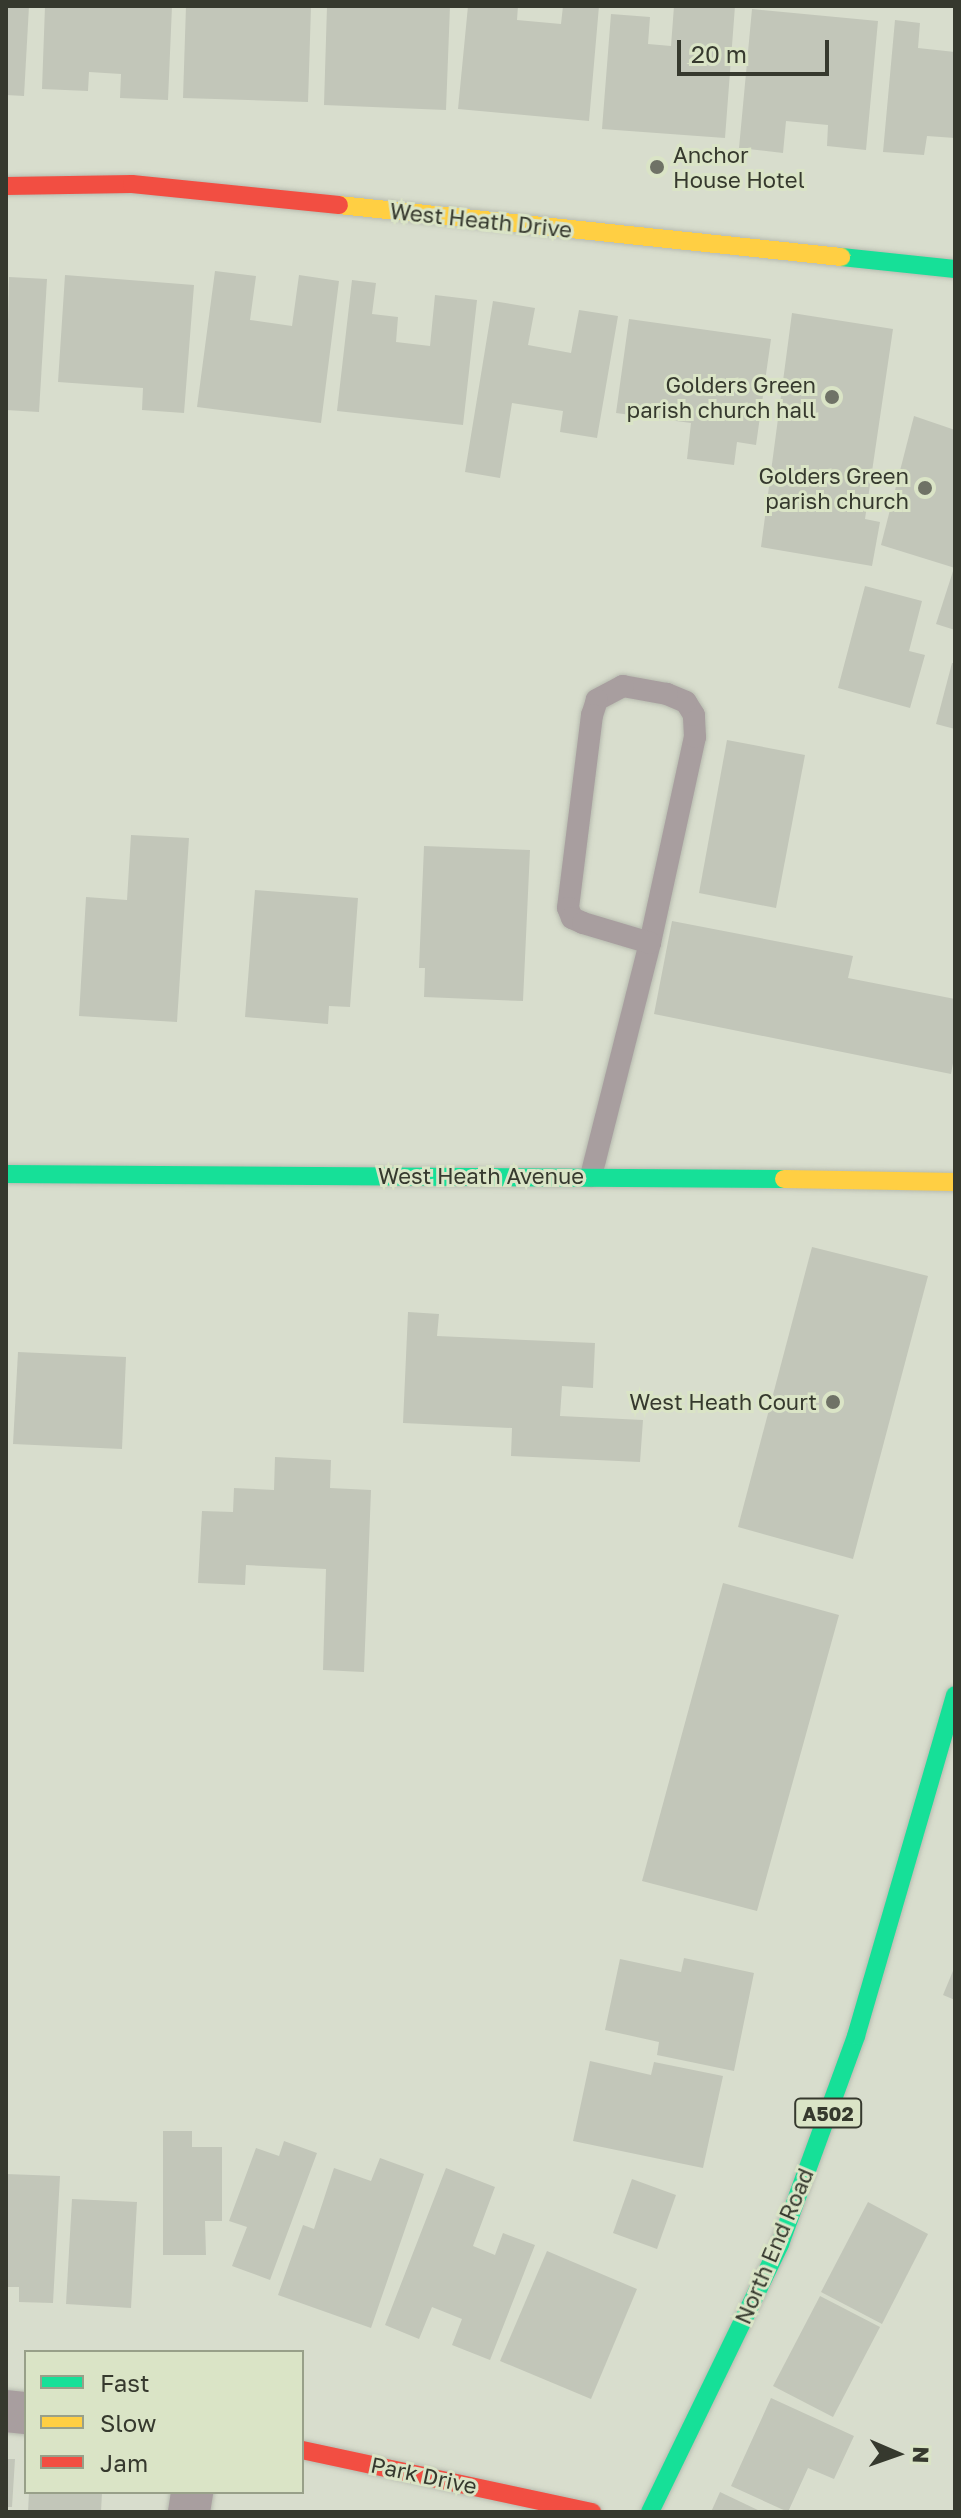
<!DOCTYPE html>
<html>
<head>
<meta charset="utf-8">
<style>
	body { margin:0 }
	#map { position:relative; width:961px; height:2518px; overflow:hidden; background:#d8ddcd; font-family:"Golos Text",sans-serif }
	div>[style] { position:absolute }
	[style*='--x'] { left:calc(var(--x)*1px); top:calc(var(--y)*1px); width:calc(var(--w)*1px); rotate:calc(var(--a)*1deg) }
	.building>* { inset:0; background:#c2c6b9 }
	.roads { filter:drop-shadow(0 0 2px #b7bbaf) drop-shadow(0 0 2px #b7bbaf) }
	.lane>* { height:22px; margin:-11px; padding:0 11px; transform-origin:11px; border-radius:11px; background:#a89e9f }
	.street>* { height:42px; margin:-21px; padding:0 21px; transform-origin:21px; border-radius:21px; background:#a89e9f }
	.fast>* { height:18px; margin:-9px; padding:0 9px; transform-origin:9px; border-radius:9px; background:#16e098 }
	.slow>* { height:18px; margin:-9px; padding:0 9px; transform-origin:9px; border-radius:9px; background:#ffcf43 }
	.jam>* { height:18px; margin:-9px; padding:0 9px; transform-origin:9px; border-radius:9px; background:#f24e42 }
	.dots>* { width:22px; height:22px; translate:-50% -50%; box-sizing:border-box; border:4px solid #dae4c6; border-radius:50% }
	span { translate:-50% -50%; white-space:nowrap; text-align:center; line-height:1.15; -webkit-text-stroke:6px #dae4c6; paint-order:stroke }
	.shield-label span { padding:2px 6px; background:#dae4c6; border:2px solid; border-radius:6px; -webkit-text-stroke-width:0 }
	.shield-label { font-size:20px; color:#36392e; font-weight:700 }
	.poi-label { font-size:22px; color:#36392e }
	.left { translate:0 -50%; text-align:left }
	.right { translate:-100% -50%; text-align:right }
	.street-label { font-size:22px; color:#36392e }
	.frame { position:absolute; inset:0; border:8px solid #36392e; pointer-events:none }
	.legend { position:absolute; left:24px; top:2350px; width:280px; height:144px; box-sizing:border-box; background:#dae4c6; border:2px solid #98a089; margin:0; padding:10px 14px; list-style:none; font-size:24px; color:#36392e }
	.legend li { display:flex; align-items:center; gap:16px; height:40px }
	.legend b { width:40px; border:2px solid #98a089 }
	.north { position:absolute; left:857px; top:2414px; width:80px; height:80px; -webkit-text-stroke:6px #dae4c6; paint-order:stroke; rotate:92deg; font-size:22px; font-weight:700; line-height:32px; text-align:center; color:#36392e }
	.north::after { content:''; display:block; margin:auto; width:28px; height:36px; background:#36392e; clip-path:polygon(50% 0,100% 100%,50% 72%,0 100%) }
	.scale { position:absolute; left:677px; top:40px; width:152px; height:36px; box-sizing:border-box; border:4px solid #36392e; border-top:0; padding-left:10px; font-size:24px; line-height:28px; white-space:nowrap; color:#36392e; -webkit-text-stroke:6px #dae4c6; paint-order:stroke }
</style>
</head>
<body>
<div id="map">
	<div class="building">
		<i style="clip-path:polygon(6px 6px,29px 6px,24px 96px,6px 95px)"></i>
		<i style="clip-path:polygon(45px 6px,172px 6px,168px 100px,120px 98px,121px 74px,89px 72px,88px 91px,42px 89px)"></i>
		<i style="clip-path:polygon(186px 6px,311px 6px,308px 102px,183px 98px)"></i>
		<i style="clip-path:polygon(327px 6px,450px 6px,446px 110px,324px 105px)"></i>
		<i style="clip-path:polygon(468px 6px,518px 6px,517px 20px,561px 24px,563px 6px,599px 6px,589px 121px,458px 109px)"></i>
		<i style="clip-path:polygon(674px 6px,735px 6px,725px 138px,602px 129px,611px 14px,650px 17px,648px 44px,671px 46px)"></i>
		<i style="clip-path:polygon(752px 9px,878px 21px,866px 150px,827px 146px,828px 125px,786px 121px,783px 153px,739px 148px)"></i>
		<i style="clip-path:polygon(895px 20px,920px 23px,918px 48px,955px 52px,955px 138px,927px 136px,924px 155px,883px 152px)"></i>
		<i style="clip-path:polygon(215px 271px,256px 276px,250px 320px,292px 326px,299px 275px,339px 281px,321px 423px,197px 407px)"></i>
		<i style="clip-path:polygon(65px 275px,194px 285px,184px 413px,142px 410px,143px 388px,58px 382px)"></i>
		<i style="clip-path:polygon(9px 277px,47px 279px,39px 412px,6px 410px)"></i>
		<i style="clip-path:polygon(352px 280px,376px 283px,372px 314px,398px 317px,396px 342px,430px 346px,435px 295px,477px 300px,463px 425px,337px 411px)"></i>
		<i style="clip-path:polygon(493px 301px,535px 308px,528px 345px,571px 353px,579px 310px,618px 316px,597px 438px,560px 432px,563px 411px,512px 403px,500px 478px,465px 472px)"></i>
		<i style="clip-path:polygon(792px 313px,893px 329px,865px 519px,880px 522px,872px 566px,761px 547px)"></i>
		<i style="clip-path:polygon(629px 319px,771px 339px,756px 445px,737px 442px,734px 465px,687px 459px,691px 423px,616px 413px)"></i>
		<i style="clip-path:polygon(914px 416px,955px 430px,955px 568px,881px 545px)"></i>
		<i style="clip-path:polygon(954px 568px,955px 569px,955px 630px,936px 624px)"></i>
		<i style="clip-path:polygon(865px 586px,922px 601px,909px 651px,925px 655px,910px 708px,838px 688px)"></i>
		<i style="clip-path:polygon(952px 663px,955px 663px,955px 729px,936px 724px)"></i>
		<i style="clip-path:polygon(727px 740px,805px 755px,776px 908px,699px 893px)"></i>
		<i style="clip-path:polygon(131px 835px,189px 838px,177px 1022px,79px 1016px,86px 897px,127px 900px)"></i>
		<i style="clip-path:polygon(424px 846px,530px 850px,523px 1001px,424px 997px,425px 968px,419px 968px)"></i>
		<i style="clip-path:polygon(255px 890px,358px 898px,350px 1007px,329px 1006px,328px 1024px,245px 1017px)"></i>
		<i style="clip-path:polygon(672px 921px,853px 956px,848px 978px,955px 999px,955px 1052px,951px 1074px,654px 1014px)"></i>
		<i style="clip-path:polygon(812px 1247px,928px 1276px,853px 1559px,738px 1527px)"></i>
		<i style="clip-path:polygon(408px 1312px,439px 1314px,437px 1336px,595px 1343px,593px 1388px,562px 1386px,560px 1416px,643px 1420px,640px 1462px,511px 1456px,512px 1428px,403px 1423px)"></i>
		<i style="clip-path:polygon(18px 1352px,126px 1357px,122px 1449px,13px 1444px)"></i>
		<i style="clip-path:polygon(275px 1457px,331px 1460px,330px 1488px,371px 1490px,364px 1672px,323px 1670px,326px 1569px,246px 1565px,245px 1585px,198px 1583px,202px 1511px,233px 1512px,234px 1488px,274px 1490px)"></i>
		<i style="clip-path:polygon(723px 1583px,839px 1615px,757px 1911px,642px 1881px)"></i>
		<i style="clip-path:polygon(684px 1958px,754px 1973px,734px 2071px,657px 2055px,659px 2042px,605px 2030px,620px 1959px,681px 1972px)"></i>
		<i style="clip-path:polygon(955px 1966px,955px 2000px,943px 1995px)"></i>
		<i style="clip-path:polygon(590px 2061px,651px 2075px,654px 2062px,723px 2076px,703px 2168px,573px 2141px)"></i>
		<i style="clip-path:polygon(163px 2131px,192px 2131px,192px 2147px,222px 2147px,222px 2221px,205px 2221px,206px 2255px,163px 2255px)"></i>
		<i style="clip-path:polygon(284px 2141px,317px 2153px,270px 2280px,232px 2266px,247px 2227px,229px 2221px,256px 2148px,279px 2156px)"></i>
		<i style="clip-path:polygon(380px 2158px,424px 2174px,371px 2328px,278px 2295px,303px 2225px,314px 2229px,334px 2168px,371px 2181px)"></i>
		<i style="clip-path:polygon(446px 2168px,495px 2187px,473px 2246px,495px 2255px,503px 2233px,535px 2245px,490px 2360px,452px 2345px,462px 2319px,432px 2307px,419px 2339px,385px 2325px)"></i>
		<i style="clip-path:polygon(6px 2174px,60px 2176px,53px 2303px,19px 2302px,19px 2287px,6px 2287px)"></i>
		<i style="clip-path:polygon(632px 2179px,676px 2195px,657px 2249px,613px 2233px)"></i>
		<i style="clip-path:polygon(72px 2199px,137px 2202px,131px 2308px,66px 2304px)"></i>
		<i style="clip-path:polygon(868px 2202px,928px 2234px,882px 2324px,821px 2292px)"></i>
		<i style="clip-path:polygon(547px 2251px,637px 2289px,591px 2399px,500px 2361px)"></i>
		<i style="clip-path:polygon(820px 2296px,880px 2327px,833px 2417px,773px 2386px)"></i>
		<i style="clip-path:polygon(771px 2398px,854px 2436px,834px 2479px,808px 2468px,788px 2512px,731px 2486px)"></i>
		<i style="clip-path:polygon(6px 2459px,15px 2459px,12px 2507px,6px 2507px)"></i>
		<i style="clip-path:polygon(29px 2492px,102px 2492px,101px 2512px,28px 2512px)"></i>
		<i style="clip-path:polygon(720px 2492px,762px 2512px,711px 2512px)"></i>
	</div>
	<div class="roads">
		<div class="lane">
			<i style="--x:591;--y:1176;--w:240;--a:-75.8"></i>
			<i style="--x:650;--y:943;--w:211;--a:-77.7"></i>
			<i style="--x:695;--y:737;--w:22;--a:-93"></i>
			<i style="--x:694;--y:715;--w:15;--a:-122"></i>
			<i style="--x:686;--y:702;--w:21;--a:-157"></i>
			<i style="--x:667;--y:694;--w:45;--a:-169.7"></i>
			<i style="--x:623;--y:686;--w:30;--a:152"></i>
			<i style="--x:597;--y:700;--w:16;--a:108"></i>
			<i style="--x:592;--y:715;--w:194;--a:97.1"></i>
			<i style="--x:568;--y:908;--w:11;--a:68"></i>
			<i style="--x:572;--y:918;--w:12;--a:24"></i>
			<i style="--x:583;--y:923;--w:70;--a:16.6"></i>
		</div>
		<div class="street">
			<i style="--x:6;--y:2411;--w:20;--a:6"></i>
			<i style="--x:189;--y:2512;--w:20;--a:-81"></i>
		</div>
		<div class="fast">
			<i style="--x:841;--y:257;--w:115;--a:6"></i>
			<i style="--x:6;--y:1174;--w:778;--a:0.37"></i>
			<i style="--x:650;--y:2512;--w:298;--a:-64.1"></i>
			<i style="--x:780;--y:2244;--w:221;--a:-69.9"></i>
			<i style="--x:856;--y:2036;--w:355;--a:-73.8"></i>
		</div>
		<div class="slow">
			<i style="--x:339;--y:205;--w:505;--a:5.91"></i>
			<i style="--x:784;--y:1179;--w:171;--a:1"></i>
		</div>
		<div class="jam">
			<i style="--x:6;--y:186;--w:126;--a:-0.9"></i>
			<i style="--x:132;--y:184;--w:208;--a:5.8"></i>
			<i style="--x:302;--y:2450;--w:297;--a:12.1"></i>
		</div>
	</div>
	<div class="dots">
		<i style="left:657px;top:167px;background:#6f7266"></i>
		<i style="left:832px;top:397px;background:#6f7266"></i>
		<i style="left:925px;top:488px;background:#6f7266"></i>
		<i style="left:833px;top:1402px;background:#6f7266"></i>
	</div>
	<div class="shield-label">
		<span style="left:828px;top:2113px">A502</span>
	</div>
	<div class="poi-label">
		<span class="left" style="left:673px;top:167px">Anchor<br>House Hotel</span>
		<span class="right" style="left:816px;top:397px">Golders Green<br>parish church hall</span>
		<span class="right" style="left:909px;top:488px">Golders Green<br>parish church</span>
		<span class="right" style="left:817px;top:1402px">West Heath Court</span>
	</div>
	<div class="street-label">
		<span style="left:481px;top:220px;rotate:6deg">West Heath Drive</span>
		<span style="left:481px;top:1176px">West Heath Avenue</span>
		<span style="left:774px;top:2246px;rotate:-67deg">North End Road</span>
		<span style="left:424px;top:2475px;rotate:12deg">Park Drive</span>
	</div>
	<div class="frame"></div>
	<ul class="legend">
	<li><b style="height:10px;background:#16e098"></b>Fast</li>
	<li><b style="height:10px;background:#ffcf43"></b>Slow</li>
	<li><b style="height:10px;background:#f24e42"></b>Jam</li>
	</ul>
	<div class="north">N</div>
	<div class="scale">20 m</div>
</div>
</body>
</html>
